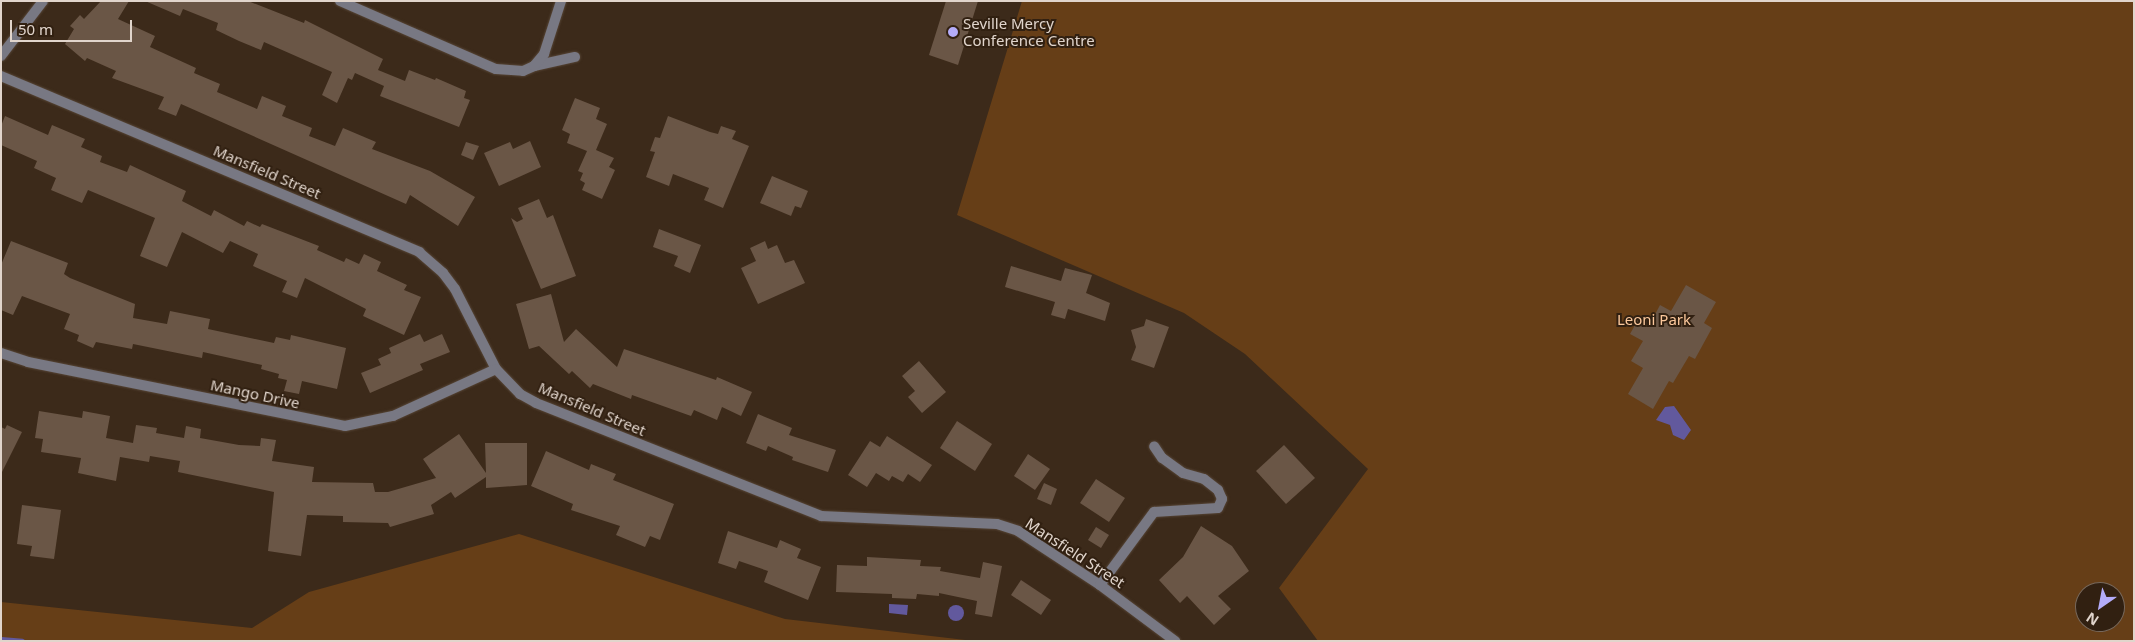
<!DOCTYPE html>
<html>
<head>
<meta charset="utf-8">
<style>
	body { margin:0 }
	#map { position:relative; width:2135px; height:642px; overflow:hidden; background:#3c2a1a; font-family:"Noto Sans",sans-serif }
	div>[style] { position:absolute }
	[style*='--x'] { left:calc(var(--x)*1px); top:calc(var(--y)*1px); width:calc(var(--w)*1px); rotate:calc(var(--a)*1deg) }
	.green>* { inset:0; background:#663e17 }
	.water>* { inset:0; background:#62599d }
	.round { border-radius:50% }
	.stream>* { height:5px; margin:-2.5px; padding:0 2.5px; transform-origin:2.5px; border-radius:2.5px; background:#62599d }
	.building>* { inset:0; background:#6a5646 }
	.roads { filter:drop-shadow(0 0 1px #564536) drop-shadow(0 0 1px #564536) }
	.minor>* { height:10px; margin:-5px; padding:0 5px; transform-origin:5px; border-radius:5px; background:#787883 }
	.tertiary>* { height:10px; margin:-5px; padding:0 5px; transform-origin:5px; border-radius:5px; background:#787883 }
	.dots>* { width:14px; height:14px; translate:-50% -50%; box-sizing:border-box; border:2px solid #312011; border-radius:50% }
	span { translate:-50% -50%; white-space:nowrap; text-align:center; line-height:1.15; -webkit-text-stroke:4px #312011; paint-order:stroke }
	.poi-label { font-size:15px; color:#e1d5cc }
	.left { translate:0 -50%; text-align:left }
	.street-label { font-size:15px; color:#e1d5cc }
	.park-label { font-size:15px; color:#fcc89c }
	.frame { position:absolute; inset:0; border:2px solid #e1d5cc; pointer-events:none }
	.north { position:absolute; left:2075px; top:582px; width:50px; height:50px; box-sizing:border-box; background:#312011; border:1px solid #77685c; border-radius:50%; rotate:213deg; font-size:14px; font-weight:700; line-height:20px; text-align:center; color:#e1d5cc }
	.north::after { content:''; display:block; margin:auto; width:18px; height:22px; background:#b4acf9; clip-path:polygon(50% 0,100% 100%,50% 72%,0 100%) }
	.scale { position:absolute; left:10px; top:20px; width:122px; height:22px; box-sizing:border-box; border:2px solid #e1d5cc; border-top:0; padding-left:6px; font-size:15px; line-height:18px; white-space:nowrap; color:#e1d5cc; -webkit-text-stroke:4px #312011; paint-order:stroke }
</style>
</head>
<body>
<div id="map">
	<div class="green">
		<i style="clip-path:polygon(evenodd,1022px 1px,2134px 1px,2134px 641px,1318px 641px,1279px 588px,1368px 469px,1245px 354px,1184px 313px,957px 215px,1022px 1px,2085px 592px,2115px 592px,2115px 622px,2085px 622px,2085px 592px)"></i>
		<i style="clip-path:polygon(519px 534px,785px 619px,974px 641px,1px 641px,1px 602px,252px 628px,309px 592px)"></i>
	</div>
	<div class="water">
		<i style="clip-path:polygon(1674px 406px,1691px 430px,1684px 440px,1673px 435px,1670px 425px,1656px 420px,1665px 407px)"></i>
		<i style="clip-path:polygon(889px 604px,908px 605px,907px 615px,889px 613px)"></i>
		<i class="round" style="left:948px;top:605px;width:16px;height:16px"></i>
	</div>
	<div class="stream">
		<i style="--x:1;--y:639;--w:21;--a:5"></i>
	</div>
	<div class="building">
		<i style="clip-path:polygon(101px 1px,129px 1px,118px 19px,155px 36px,150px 47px,196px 68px,194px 73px,220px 84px,217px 92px,257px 109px,262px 96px,286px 106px,282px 116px,312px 128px,309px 136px,335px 146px,343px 128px,376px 142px,372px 149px,430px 171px,475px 197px,458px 226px,410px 195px,406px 204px,181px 104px,176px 116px,158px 109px,164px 97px,112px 78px,116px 71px,87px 58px,85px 61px,65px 44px,74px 29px,70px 26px,80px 15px,84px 19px)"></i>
		<i style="clip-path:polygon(145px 1px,248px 1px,304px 23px,305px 20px,383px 59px,378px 70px,405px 81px,409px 70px,435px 80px,436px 78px,466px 91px,464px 98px,470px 100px,459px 127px,380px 96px,384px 86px,355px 73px,352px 80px,348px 78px,337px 103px,322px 95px,332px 72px,264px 42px,261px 50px,239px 41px,216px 30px,218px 23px,183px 9px,180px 16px)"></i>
		<i style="clip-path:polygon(946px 1px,978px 1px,958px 65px,929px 55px)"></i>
		<i style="clip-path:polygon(575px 98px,600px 108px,596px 119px,607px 124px,596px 150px,614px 158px,609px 167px,615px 170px,602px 199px,582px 190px,585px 183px,580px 180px,583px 173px,578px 171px,587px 151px,567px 143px,570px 134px,562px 130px)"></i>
		<i style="clip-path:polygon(5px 116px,48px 135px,52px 125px,85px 139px,81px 147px,102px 156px,100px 162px,127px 172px,130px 165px,186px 191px,182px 201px,211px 216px,214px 210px,244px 226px,247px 221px,260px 227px,262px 224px,319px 246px,317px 250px,344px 262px,346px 258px,359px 264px,364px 254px,381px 262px,377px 271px,407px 285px,404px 290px,421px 297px,404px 335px,363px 316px,366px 309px,305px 278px,297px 298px,282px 292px,287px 281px,253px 266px,258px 254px,230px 241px,223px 253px,182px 232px,167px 267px,140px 256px,155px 218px,88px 190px,82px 203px,51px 190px,56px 178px,34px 168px,37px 161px,1px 145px,1px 126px)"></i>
		<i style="clip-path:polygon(668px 116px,710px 132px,718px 134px,721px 126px,736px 131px,732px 139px,749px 146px,723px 208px,704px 200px,709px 188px,673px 174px,669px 186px,646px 177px,655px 152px,650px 151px,655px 137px,660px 138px)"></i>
		<i style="clip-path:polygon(530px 141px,541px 167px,499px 186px,484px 153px,510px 142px,513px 149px)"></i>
		<i style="clip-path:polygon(466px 142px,479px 146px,473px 160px,461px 155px)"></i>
		<i style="clip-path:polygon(772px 176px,808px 191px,801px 208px,795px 206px,791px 216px,760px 203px)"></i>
		<i style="clip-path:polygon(539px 199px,547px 218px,553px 215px,576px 276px,541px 289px,511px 218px,517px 222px,523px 219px,518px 208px)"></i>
		<i style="clip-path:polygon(659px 229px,701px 245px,690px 273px,674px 266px,678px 256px,653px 247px)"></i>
		<i style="clip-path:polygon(11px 241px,68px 263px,64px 274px,70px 278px,135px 304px,133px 318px,167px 324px,170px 311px,210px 319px,208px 329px,274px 343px,276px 337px,290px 340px,291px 335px,346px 348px,337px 389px,302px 381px,299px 394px,284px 391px,287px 380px,278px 378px,279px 374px,261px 369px,262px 365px,203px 352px,202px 358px,133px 344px,132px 349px,96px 342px,93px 348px,77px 341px,79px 335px,64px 329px,70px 314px,22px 296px,13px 315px,1px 310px,1px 265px)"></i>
		<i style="clip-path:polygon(765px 241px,768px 249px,777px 245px,785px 263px,794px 260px,805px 283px,758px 304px,741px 268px,756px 261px,750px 248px)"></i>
		<i style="clip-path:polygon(1011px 266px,1061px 281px,1065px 268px,1092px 275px,1086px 293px,1110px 303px,1105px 321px,1068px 309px,1065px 319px,1051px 315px,1055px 302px,1005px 287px)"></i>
		<i style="clip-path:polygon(1686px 285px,1716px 302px,1704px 323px,1712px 328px,1695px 359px,1689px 356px,1673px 383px,1669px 381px,1653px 409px,1628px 394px,1643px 368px,1631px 361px,1643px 341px,1630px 334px,1640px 316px,1651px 322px,1660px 305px,1671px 311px)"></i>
		<i style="clip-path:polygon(551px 294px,564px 342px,576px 329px,617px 367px,624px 349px,716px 380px,717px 377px,752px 392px,741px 416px,722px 407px,717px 420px,694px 410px,691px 416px,632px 395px,631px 399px,593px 384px,590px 388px,572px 371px,569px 374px,539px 346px,529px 349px,516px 304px)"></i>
		<i style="clip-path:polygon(1146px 319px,1169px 327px,1154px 368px,1131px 360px,1136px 347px,1131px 330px,1144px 326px)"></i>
		<i style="clip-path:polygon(420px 334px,424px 342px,442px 334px,450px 352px,420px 364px,423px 370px,370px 393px,361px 373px,381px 365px,378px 359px,391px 353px,389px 348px)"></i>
		<i style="clip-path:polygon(919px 361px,946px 392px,922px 413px,908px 397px,915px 391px,902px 376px)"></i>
		<i style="clip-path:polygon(39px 411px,82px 418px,83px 411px,110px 416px,106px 438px,133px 443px,136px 425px,157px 428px,156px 433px,184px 438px,186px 426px,201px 429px,200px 438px,239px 445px,260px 446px,261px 438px,276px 440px,272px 461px,314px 467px,312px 482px,373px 483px,375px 492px,388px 492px,436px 478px,423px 459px,459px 434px,486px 473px,485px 443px,527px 443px,527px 485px,486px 488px,486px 477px,455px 498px,451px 492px,431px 505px,434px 514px,390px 527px,388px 523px,343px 522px,343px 516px,307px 515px,301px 556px,268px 551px,274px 492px,178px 472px,180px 461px,150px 456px,149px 462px,120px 457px,116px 481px,78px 473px,81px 458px,41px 452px,43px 439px,35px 438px)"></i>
		<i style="clip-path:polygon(758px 414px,792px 428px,789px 435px,836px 450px,828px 472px,792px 460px,793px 457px,768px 446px,766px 451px,746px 443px)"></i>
		<i style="clip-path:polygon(957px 421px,992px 444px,975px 471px,940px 448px)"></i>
		<i style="clip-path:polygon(7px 425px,22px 432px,1px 474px,1px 427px,5px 429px)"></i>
		<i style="clip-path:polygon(887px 436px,932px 465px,920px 482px,908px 474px,903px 482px,892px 476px,889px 481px,876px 473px,867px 487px,848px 475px,870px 441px,880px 447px)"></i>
		<i style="clip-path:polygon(1284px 445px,1315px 478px,1286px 504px,1256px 471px)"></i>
		<i style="clip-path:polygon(546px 451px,589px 470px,591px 464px,616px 474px,613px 480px,674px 504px,660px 540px,650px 536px,645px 547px,616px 535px,620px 526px,571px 510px,573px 504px,531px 486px)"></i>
		<i style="clip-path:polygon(1028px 454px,1050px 469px,1035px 490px,1014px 476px)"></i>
		<i style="clip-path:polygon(1096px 479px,1125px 498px,1109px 522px,1080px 503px)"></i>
		<i style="clip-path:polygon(1044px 483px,1057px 489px,1051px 505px,1037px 499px)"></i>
		<i style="clip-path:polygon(22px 505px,61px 510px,54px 559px,30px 556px,32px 546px,17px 544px)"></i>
		<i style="clip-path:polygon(1201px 526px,1232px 546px,1249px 571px,1218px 596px,1231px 609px,1214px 625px,1187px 596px,1180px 603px,1159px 580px,1183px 557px)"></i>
		<i style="clip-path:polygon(1096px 527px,1109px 535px,1101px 548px,1088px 540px)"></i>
		<i style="clip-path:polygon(728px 531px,777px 548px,780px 540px,801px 549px,797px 558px,821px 567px,808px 600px,764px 582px,768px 571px,739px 561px,736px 569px,718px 563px)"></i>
		<i style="clip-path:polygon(867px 557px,921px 560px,920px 566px,941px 567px,940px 571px,980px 578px,983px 562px,1002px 566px,992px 617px,975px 614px,977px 601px,939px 593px,939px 596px,917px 594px,916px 599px,892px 598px,892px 594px,836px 592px,837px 565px,867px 566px)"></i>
		<i style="clip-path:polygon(1021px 580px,1051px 600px,1041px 615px,1011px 595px)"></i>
	</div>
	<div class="roads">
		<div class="minor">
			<i style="--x:340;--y:1;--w:170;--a:23.6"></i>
			<i style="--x:496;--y:69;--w:27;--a:4"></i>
			<i style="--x:523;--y:71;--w:12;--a:-24"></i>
			<i style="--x:534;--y:66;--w:42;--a:-12.4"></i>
			<i style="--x:534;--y:66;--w:16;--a:-50"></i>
			<i style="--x:544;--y:54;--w:56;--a:-72.2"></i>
			<i style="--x:1;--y:76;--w:454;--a:22.8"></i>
			<i style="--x:419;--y:252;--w:32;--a:41"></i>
			<i style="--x:443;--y:273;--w:20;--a:53"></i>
			<i style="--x:455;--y:289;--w:90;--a:62.9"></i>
			<i style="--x:496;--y:369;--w:35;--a:46"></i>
			<i style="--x:520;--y:394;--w:18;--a:29"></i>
			<i style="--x:536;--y:403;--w:307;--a:21.6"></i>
			<i style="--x:821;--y:516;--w:176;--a:2.6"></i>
			<i style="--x:997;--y:524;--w:22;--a:18"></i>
			<i style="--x:1018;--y:531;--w:98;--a:33.4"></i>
			<i style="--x:1100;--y:585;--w:94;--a:36.7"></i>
			<i style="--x:1;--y:353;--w:28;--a:18"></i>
			<i style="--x:28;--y:362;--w:323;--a:11.4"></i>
			<i style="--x:345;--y:426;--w:49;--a:-11.8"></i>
			<i style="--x:393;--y:416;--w:113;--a:-24.5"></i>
			<i style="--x:1100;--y:585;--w:91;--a:-53.5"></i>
			<i style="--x:1154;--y:512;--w:64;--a:-3.6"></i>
			<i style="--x:1218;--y:508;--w:10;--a:-66"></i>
			<i style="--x:1222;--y:499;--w:10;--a:-114"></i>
			<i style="--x:1218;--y:490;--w:18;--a:-142"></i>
			<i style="--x:1204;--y:479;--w:22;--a:-164"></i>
			<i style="--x:1183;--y:473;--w:26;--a:-144"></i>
			<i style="--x:1162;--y:458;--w:14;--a:-124"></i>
		</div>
		<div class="tertiary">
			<i style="--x:1;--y:56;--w:69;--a:-52.6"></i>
		</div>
	</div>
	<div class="dots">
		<i style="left:953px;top:32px;background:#b4acf9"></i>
	</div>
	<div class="poi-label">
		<span class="left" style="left:963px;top:32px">Seville Mercy<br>Conference Centre</span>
	</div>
	<div class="street-label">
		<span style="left:267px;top:172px;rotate:23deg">Mansfield Street</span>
		<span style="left:255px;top:394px;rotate:12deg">Mango Drive</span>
		<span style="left:592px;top:409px;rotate:23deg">Mansfield Street</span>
		<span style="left:1075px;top:553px;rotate:33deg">Mansfield Street</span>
	</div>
	<div class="park-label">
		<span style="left:1654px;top:320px">Leoni Park</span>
	</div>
	<div class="frame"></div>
	<div class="north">N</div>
	<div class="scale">50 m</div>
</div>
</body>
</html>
